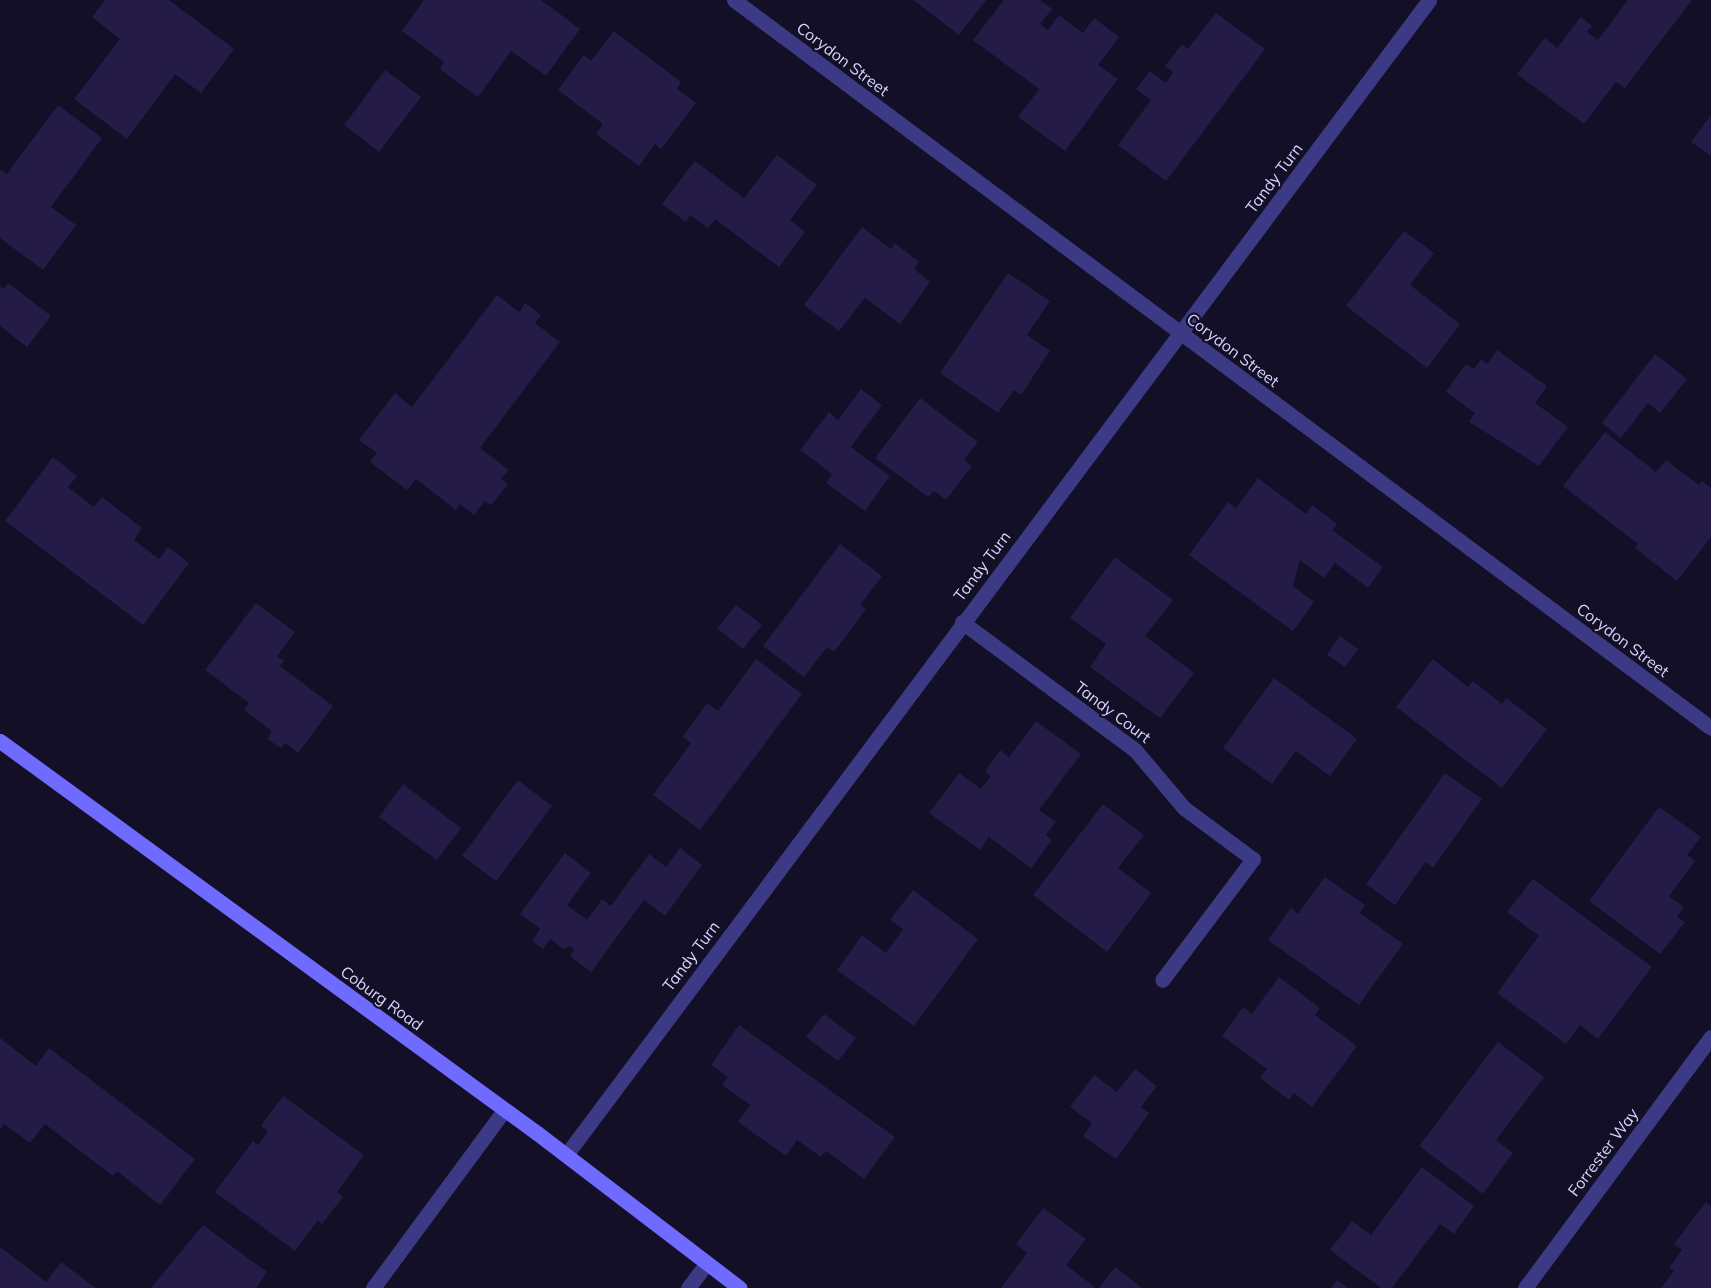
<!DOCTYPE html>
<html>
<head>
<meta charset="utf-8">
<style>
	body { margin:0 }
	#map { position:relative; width:1711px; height:1288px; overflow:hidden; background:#130f26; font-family:Mulish,sans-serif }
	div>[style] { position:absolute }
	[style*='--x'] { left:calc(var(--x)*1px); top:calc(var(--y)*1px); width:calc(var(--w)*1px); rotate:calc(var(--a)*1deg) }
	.building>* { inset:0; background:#241b47 }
	.lane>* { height:15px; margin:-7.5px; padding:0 7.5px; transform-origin:7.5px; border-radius:7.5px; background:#3d3a85 }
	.street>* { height:15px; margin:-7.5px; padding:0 7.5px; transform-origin:7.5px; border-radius:7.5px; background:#3d3a85 }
	.secondary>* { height:15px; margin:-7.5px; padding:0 7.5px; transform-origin:7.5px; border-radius:7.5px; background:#6f6bff }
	span { translate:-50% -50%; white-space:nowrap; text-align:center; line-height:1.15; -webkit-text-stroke:4.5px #130f26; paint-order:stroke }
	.street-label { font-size:16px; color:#d9d4ff }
</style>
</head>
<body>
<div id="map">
	<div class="building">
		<i style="clip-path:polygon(105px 0,169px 0,234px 49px,201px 93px,175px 74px,127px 139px,74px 99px,120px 39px,92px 17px)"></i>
		<i style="clip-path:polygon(424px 0,541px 0,580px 29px,546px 76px,511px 51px,478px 97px,440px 69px,444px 62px,402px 31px)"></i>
		<i style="clip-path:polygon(913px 0,986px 0,959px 35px)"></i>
		<i style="clip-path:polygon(1004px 0,1040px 0,1052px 9px,1040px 24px,1048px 30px,1059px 15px,1083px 33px,1094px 18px,1119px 37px,1098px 65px,1118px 79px,1065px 151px,1018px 117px,1039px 89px,973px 40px)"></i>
		<i style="clip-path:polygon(1628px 0,1692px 0,1625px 88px,1616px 82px,1584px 124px,1517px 74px,1545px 38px,1557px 48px,1581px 17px,1592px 26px,1587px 32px,1598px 40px)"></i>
		<i style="clip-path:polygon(1216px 13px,1265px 49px,1166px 181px,1118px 145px,1151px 100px,1136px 89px,1150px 71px,1166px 83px,1173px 72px,1165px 66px,1182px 44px,1188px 49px)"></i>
		<i style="clip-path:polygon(614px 31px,681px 82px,677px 89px,696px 103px,661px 149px,655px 144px,639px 166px,596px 134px,603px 124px,558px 90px,584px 55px,591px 61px)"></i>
		<i style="clip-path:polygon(385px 70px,421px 97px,379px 152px,344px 125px)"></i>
		<i style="clip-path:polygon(58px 105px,102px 138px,51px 207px,76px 225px,43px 270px,0 238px,0 170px,7px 174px)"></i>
		<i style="clip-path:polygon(1711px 115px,1711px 156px,1691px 142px)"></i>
		<i style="clip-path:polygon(777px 155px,817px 185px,790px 220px,805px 232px,779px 267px,715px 219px,708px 228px,690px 215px,686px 222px,662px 204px,695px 161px,744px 198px)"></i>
		<i style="clip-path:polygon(862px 227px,891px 249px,895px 243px,919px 262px,914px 269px,930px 282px,900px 324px,865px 298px,839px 331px,804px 305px)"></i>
		<i style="clip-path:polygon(1404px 231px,1434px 253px,1410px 285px,1460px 324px,1427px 368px,1346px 306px)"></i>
		<i style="clip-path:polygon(1008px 273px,1050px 301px,1027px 335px,1050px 351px,1021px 395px,1014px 390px,998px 413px,940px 373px)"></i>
		<i style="clip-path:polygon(8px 283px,51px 316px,27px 347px,0 326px,0 286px,4px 289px)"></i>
		<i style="clip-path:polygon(497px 295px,519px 312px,525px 303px,541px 315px,535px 323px,560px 342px,480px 448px,509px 470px,501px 479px,508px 484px,491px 505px,485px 501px,474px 515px,460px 504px,456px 510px,416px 479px,407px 490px,370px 462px,377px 453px,359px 440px,395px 393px,412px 407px)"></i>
		<i style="clip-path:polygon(1497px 350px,1547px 386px,1535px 403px,1568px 427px,1539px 466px,1469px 422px,1475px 413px,1446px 392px,1466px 364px,1474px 369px,1481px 359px,1487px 364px)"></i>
		<i style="clip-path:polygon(1655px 354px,1687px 379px,1660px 413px,1648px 403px,1621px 438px,1602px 423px)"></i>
		<i style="clip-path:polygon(861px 389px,882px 405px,851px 447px,890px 476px,865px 511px,826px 483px,832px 474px,800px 450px,829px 412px,838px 420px)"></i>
		<i style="clip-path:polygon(920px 398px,978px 442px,964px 460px,972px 466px,946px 500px,934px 491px,928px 497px,875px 458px)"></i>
		<i style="clip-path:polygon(1605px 432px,1656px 472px,1666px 460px,1699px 485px,1702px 481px,1711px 488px,1711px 537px,1677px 581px,1635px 548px,1638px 544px,1563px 486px)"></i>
		<i style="clip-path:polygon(53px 457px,77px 476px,68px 487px,94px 507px,102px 497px,142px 528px,134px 540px,159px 559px,168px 547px,189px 563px,143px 625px,5px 521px)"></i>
		<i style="clip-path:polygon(1258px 478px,1306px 514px,1312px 505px,1337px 524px,1332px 530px,1383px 567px,1368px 588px,1335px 563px,1324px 578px,1300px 560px,1293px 586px,1314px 602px,1293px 631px,1189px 555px,1228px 502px,1236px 508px)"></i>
		<i style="clip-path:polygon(840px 544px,882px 576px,860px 605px,866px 609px,834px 652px,827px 647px,804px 677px,763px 646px)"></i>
		<i style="clip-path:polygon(1115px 557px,1173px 600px,1145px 636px,1194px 673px,1160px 718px,1090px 667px,1106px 644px,1070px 618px)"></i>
		<i style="clip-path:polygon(256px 603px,295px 632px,277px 656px,284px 661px,280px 666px,333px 706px,298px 753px,285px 743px,281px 748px,267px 739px,272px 731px,244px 710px,249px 703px,205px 670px)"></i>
		<i style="clip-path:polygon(736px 605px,762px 625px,743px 649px,717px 628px)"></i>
		<i style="clip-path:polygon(1340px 636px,1358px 649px,1345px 667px,1327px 655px)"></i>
		<i style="clip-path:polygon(756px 659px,802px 694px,700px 830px,653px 795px,691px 743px,683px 737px,707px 703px,718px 711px)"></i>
		<i style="clip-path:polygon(1433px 659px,1468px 687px,1473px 681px,1502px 704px,1506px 698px,1547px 729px,1502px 788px,1396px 707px)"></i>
		<i style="clip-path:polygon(1274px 678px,1357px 739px,1330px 776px,1296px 751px,1272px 784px,1223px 748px)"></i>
		<i style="clip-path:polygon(1036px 721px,1081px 754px,1039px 810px,1056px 822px,1046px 835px,1052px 840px,1031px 868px,989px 837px,980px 850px,929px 813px,959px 773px,981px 789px,991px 776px,985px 772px,1000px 750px,1009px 757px)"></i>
		<i style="clip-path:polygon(1445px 773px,1482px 799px,1433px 868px,1425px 862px,1395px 905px,1366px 884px)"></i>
		<i style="clip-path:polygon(518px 780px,552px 806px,496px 881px,462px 856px)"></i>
		<i style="clip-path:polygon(403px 784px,461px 828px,437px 860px,379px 817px)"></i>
		<i style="clip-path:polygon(1103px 804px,1144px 835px,1118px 868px,1151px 893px,1107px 952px,1033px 895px)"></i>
		<i style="clip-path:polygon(1659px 807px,1701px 837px,1687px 855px,1695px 861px,1669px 896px,1684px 907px,1677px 917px,1685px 922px,1660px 954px,1589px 901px)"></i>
		<i style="clip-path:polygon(680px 848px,702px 865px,665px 916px,644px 900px,591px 972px,570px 956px,574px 950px,570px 946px,563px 949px,550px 939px,543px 949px,532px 941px,540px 929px,520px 914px,565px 853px,591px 873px,567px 905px,587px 920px,602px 899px,611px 906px,649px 854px,666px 867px)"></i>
		<i style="clip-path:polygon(1325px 877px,1365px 905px,1360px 913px,1403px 944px,1359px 1005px,1268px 940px,1291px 908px,1298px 914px)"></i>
		<i style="clip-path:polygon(1533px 879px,1652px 967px,1598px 1039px,1580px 1025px,1566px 1044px,1497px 993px,1539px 936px,1507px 912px)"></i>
		<i style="clip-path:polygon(913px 890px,978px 939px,914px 1026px,837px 970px,862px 935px,886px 953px,903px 929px,890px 920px)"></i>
		<i style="clip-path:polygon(1279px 977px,1320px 1008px,1315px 1015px,1357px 1046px,1312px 1107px,1294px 1093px,1289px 1100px,1260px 1078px,1267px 1069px,1222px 1036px,1243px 1007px,1252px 1014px)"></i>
		<i style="clip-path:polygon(824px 1014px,856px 1038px,838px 1061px,806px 1037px)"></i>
		<i style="clip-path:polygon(739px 1025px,895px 1137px,864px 1179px,826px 1151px,821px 1157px,797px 1140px,786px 1156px,738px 1122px,750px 1105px,722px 1085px,728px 1077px,711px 1065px)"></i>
		<i style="clip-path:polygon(0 1038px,36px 1066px,49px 1048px,195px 1159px,160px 1205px,117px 1171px,113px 1176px,45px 1124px,30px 1143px,4px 1124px,0 1130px)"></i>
		<i style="clip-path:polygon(1498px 1042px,1544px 1077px,1496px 1140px,1513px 1153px,1483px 1194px,1419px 1146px)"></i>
		<i style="clip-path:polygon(1135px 1069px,1157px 1086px,1141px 1107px,1149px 1113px,1116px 1159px,1083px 1136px,1092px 1123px,1070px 1107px,1094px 1075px,1117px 1092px)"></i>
		<i style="clip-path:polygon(283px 1096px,364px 1155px,337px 1192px,343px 1197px,322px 1224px,318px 1220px,295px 1251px,215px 1192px,253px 1141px,258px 1145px,268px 1131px,261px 1126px)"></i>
		<i style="clip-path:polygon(1422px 1167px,1474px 1206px,1454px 1234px,1440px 1224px,1392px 1288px,1381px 1288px,1330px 1250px,1352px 1221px,1371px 1235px)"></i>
		<i style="clip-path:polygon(1706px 1202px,1711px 1206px,1711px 1288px,1661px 1288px,1674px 1271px,1669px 1268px,1682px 1250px,1674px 1244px)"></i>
		<i style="clip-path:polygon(1043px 1208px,1086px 1239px,1066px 1265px,1096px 1288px,1001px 1288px,1027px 1253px,1016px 1244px)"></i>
		<i style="clip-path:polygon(203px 1225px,267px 1272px,256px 1288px,151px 1288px)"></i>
		<i style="clip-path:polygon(0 1247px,46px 1282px,61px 1262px,96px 1288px,0 1288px)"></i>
		<i style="clip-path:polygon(1115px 1267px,1141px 1287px,1140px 1288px,1099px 1288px)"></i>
		<i style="clip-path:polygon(1337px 1280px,1348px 1288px,1331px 1288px)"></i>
	</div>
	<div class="lane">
		<i style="--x:688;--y:1288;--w:31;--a:-53"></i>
	</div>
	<div class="street">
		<i style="--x:734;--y:0;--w:1218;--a:36.69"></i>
		<i style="--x:962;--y:622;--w:215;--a:36.5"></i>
		<i style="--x:1135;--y:750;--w:76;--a:49.8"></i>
		<i style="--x:1184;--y:808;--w:86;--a:36.5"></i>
		<i style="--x:1253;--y:859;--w:151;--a:126.9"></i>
		<i style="--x:566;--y:1155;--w:1442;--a:-53.23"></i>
		<i style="--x:373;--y:1288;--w:221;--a:-53.6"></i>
		<i style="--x:1525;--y:1288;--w:312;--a:-53.5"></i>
	</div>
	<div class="secondary">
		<i style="--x:0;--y:741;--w:665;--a:36.13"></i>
		<i style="--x:537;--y:1133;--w:255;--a:37.4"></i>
	</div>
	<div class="street-label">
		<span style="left:843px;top:59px;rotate:37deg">Corydon Street</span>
		<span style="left:1274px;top:178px;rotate:-53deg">Tandy Turn</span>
		<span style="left:1233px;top:350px;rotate:37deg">Corydon Street</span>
		<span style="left:982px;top:566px;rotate:-53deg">Tandy Turn</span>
		<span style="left:1623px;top:640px;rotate:37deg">Corydon Street</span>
		<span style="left:1113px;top:712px;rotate:37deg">Tandy Court</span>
		<span style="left:691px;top:956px;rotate:-53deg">Tandy Turn</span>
		<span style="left:382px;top:998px;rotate:36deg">Coburg Road</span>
		<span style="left:1603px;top:1152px;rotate:-53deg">Forrester Way</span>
	</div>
</div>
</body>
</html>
